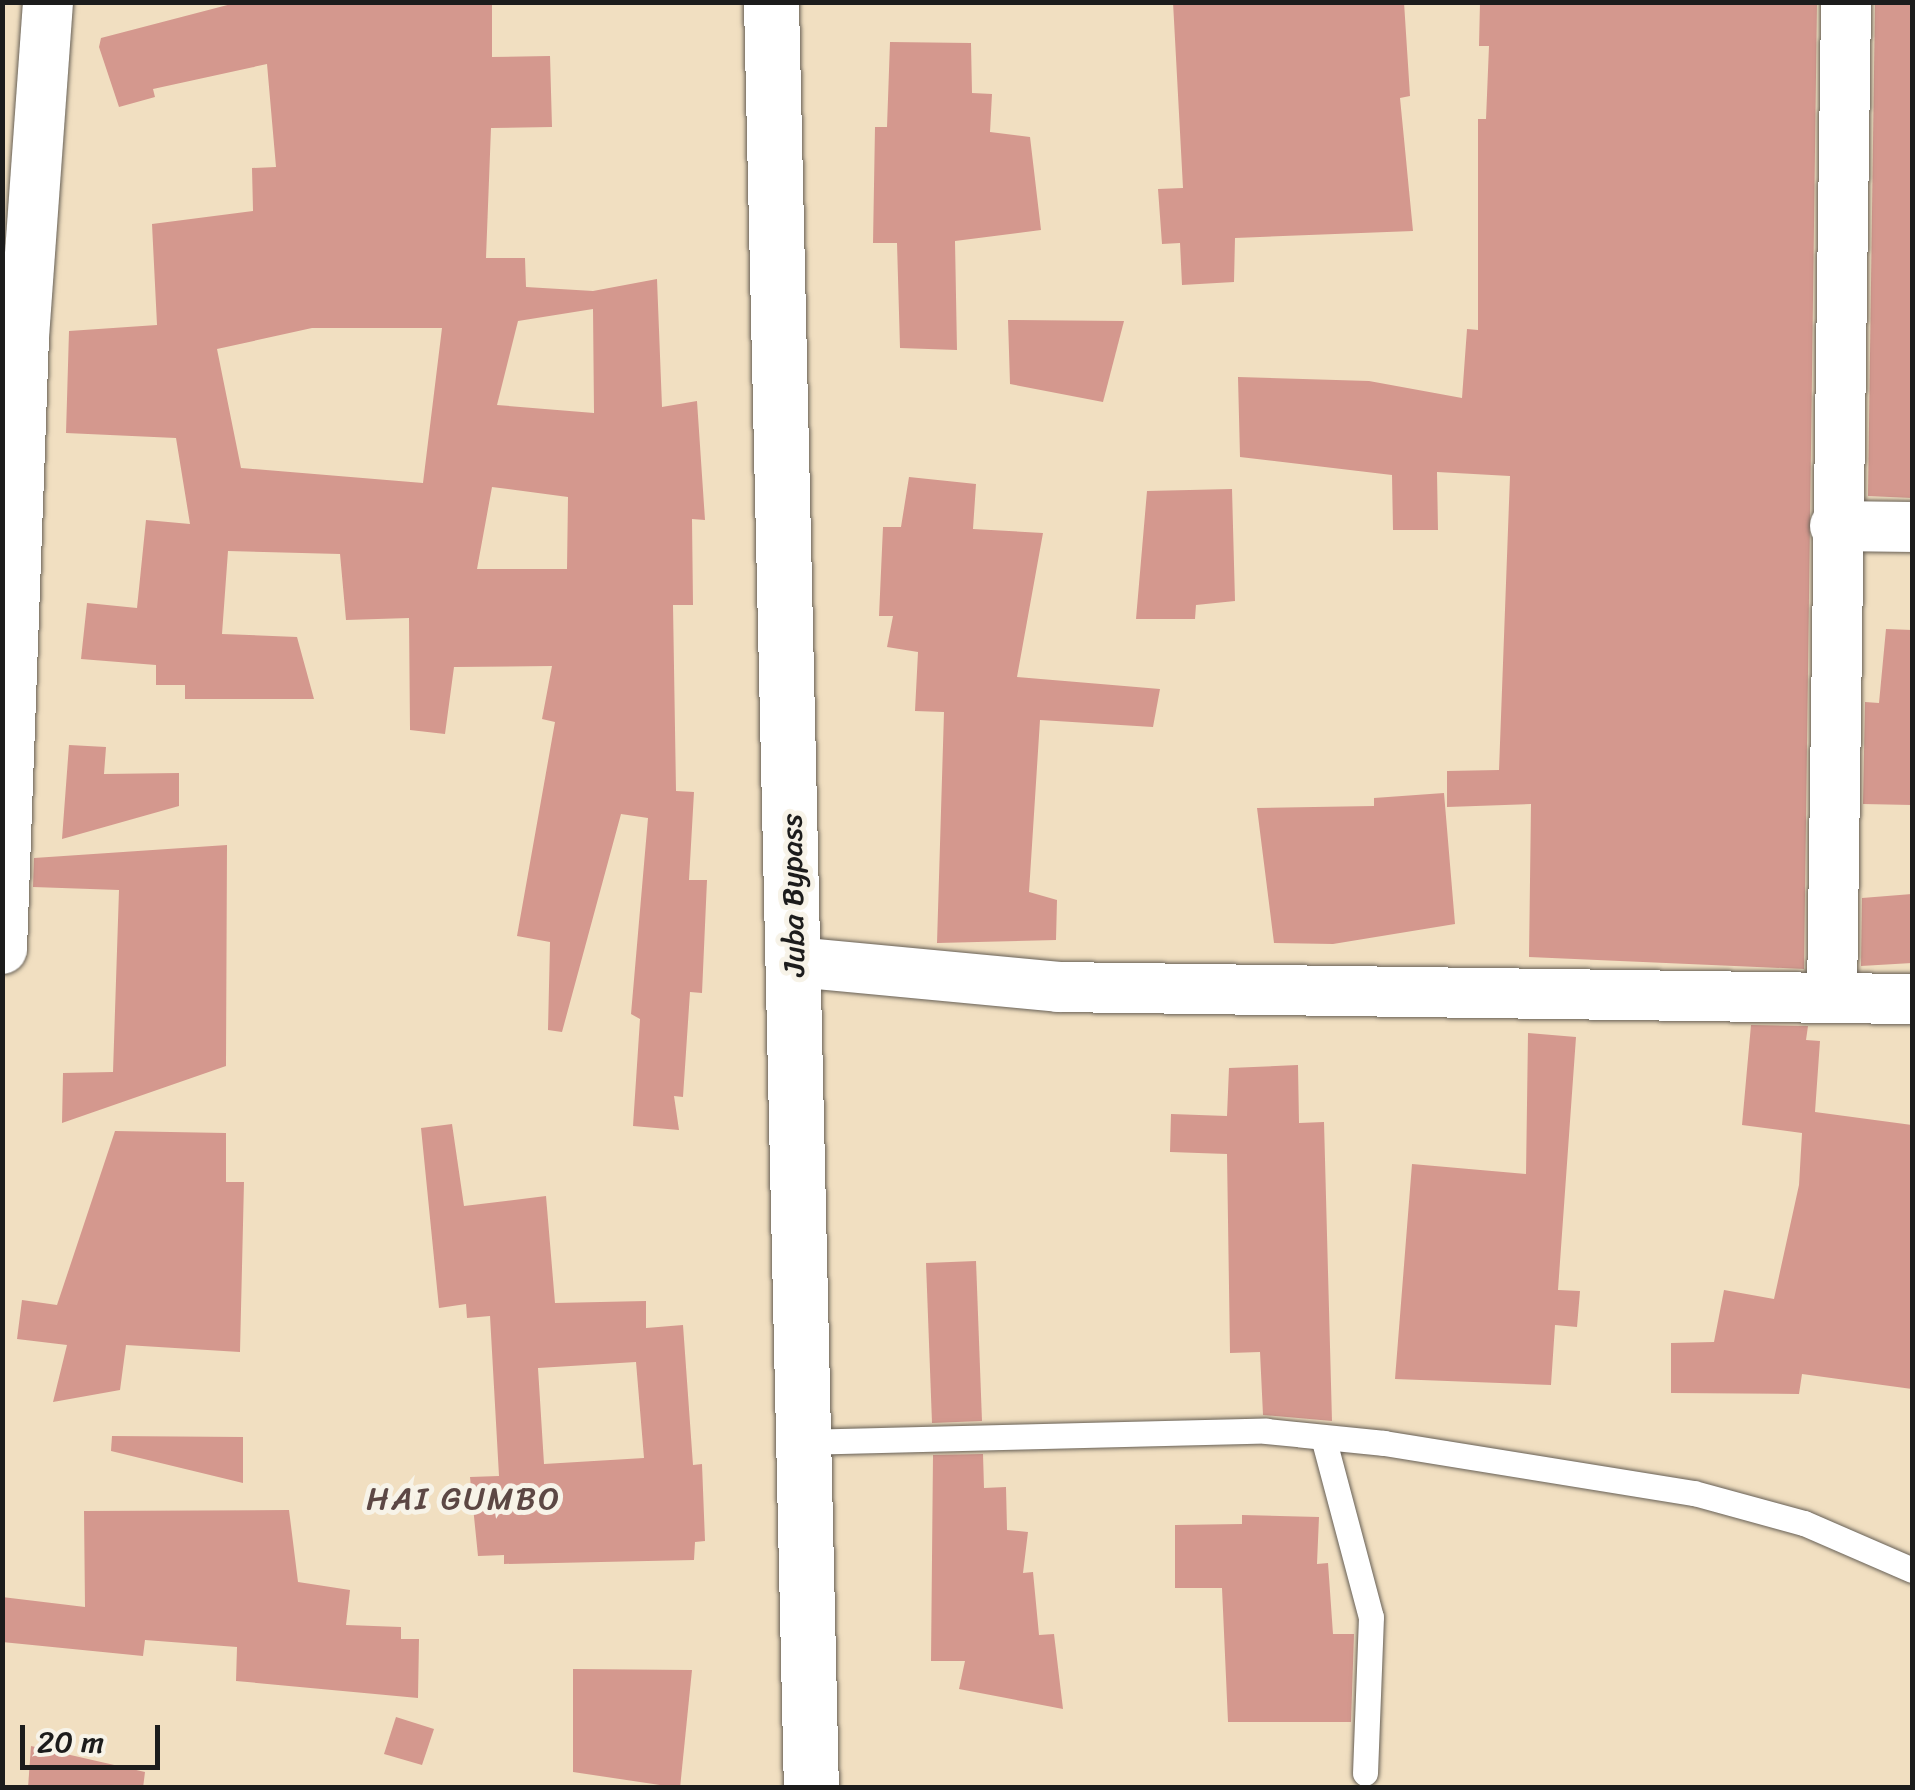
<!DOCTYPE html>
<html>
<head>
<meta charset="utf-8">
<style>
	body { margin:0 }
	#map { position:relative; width:1915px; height:1790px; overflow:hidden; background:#f1dfc1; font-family:Sriracha,sans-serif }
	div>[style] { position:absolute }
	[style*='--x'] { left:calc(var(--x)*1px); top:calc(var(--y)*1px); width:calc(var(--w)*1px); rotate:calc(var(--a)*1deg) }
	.building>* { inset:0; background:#d4988e }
	.roads { filter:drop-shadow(0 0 2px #676056) drop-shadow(0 0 2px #676056) }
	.lane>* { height:25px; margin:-12.5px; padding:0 12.5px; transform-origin:12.5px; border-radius:12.5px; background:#fff }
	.street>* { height:50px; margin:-25px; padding:0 25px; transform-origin:25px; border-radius:25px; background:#fff }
	.primary>* { height:55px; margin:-27.5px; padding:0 27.5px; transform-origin:27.5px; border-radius:27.5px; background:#fff }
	span { translate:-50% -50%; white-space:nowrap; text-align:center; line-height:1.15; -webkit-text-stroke:10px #f7f3e8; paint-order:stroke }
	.street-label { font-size:30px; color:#1c1c1c }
	.neighbourhood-label { font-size:32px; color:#5c4744; letter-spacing:2.5px }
	.frame { position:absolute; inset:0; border:5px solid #1c1c1c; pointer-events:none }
	.scale { position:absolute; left:20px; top:1725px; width:140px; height:45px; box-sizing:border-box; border:5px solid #1c1c1c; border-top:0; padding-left:12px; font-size:30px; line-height:35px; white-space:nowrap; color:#1c1c1c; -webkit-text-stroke:8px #f7f3e8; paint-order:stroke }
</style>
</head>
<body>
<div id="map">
	<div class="building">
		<i style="clip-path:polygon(evenodd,239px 2px,492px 2px,492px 57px,550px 56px,552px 127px,491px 128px,486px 258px,525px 258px,526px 287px,593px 291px,657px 279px,662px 407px,697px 401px,705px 520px,692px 519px,693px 605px,673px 605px,676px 791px,694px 792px,689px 880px,707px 880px,702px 993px,690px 992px,683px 1097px,674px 1096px,679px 1130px,633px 1126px,640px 1019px,631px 1014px,648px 818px,621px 814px,562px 1032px,548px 1030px,550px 942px,517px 936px,555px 722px,542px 719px,552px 666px,454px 667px,445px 734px,410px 730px,409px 618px,346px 620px,340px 554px,228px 551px,222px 634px,297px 637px,314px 699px,185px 699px,185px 685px,156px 685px,156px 665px,81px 659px,87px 603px,137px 608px,146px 520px,190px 524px,176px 438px,66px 433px,69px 331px,157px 325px,152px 224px,253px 211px,252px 168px,276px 167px,267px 64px,153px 89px,155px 97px,119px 107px,99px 47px,101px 38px,239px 2px,593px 309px,594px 413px,497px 405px,518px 321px,593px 309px,239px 2px,312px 328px,442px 328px,423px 483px,241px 468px,217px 349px,312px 328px,239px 2px,492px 487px,568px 497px,567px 569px,477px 569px,492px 487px)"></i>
		<i style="clip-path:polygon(1173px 2px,1404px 2px,1410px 96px,1400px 98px,1413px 231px,1235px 238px,1234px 282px,1182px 285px,1180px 243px,1162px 244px,1158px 189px,1183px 188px)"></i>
		<i style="clip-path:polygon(1480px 2px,1817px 2px,1804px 969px,1529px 957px,1531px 804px,1447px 807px,1447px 771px,1499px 770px,1510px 476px,1437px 472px,1438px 530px,1393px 530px,1392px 475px,1240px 457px,1238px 377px,1369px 381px,1462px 398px,1467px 329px,1478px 330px,1478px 119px,1486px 119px,1489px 46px,1479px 46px)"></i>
		<i style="clip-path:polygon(1875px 2px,1912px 2px,1912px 498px,1868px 496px)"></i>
		<i style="clip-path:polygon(890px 42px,971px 43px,972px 93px,992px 94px,990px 132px,1030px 137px,1041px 230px,955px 241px,957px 350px,900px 348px,897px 243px,873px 243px,875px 127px,887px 127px)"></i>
		<i style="clip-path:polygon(1008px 320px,1124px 321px,1103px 402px,1010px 384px)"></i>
		<i style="clip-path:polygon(909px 477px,976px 484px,973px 529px,1043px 533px,1017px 677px,1160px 689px,1153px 727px,1040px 720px,1029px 892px,1057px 900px,1056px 940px,937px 943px,944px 712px,915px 711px,918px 652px,887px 647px,893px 616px,879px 616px,883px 527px,901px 527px)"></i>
		<i style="clip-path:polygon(1232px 489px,1235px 601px,1196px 605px,1195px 619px,1136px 619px,1147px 491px)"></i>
		<i style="clip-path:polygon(1886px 629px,1912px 630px,1912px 805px,1863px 804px,1865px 702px,1879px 703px)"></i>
		<i style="clip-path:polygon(69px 745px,106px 747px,104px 774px,179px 773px,179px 806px,62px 839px)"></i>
		<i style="clip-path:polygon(1444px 793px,1455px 924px,1333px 944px,1274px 943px,1257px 808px,1374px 806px,1374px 798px)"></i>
		<i style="clip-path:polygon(227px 845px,226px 1066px,62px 1123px,63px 1073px,113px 1072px,119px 890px,33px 887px,34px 858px)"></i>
		<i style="clip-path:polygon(1912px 894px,1912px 963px,1861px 966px,1862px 898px)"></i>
		<i style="clip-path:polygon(1751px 1025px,1808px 1026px,1806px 1040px,1820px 1041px,1815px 1112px,1912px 1125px,1912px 1389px,1802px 1374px,1799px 1394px,1671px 1393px,1671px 1343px,1714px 1342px,1724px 1290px,1774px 1299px,1799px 1185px,1802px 1133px,1742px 1125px)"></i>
		<i style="clip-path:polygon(1528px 1033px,1576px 1037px,1558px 1290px,1580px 1291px,1577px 1327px,1555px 1325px,1551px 1385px,1395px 1379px,1412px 1164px,1526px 1174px)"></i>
		<i style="clip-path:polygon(1298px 1065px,1299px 1123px,1324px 1122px,1332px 1421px,1263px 1415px,1260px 1352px,1230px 1353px,1227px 1154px,1170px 1152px,1171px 1114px,1227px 1116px,1229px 1068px)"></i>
		<i style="clip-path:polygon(evenodd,452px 1124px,464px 1206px,546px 1196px,555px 1303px,646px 1301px,646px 1328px,683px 1325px,693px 1465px,702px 1464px,705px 1541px,695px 1542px,694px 1560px,504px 1564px,504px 1555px,478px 1556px,470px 1477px,499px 1476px,490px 1316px,467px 1318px,466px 1304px,439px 1308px,421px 1128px,452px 1124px,636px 1362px,644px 1458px,544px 1464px,538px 1368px,636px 1362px)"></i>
		<i style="clip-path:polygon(115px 1131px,226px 1133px,226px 1182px,244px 1182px,240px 1352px,126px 1345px,120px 1390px,53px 1402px,67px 1345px,17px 1339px,22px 1300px,57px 1305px)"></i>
		<i style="clip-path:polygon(976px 1261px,982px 1421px,932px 1423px,926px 1263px)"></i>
		<i style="clip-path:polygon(112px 1436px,243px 1437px,243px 1483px,111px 1451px)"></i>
		<i style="clip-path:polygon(983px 1454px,984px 1488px,1006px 1487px,1007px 1530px,1028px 1532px,1023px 1573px,1033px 1572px,1039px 1635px,1054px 1634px,1063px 1709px,959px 1689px,965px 1661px,931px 1661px,933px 1455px)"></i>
		<i style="clip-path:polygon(289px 1510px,298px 1582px,350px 1590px,346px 1625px,401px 1627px,401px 1639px,419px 1639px,418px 1698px,236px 1681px,237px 1647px,145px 1640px,143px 1656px,2px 1642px,2px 1597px,85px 1607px,84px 1511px)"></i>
		<i style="clip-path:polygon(1242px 1515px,1319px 1517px,1317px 1564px,1328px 1563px,1333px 1634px,1354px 1634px,1351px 1722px,1228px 1722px,1222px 1588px,1175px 1588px,1175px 1525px,1242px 1524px)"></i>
		<i style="clip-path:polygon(573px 1669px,692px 1670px,680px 1788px,573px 1772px)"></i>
		<i style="clip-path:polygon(396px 1717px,434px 1729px,422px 1765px,384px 1754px)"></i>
		<i style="clip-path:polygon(31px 1746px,145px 1772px,143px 1788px,28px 1788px)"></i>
	</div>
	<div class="roads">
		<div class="lane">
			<i style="--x:1323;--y:1437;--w:186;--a:75.1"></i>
			<i style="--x:1371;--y:1617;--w:156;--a:92.2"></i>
			<i style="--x:800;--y:1442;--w:466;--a:-1.4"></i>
			<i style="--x:1266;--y:1431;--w:119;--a:5.8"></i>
			<i style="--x:1384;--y:1443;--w:314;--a:9.2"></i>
			<i style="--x:1694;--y:1493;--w:114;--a:15.3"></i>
			<i style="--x:1804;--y:1523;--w:118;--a:23.5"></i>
		</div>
		<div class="street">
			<i style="--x:1835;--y:526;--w:77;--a:0.7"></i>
			<i style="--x:2;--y:949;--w:612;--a:-87.94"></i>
			<i style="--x:24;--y:337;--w:336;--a:-85.9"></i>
			<i style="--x:795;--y:962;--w:264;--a:5.4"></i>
			<i style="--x:1058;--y:987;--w:854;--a:0.81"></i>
			<i style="--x:1832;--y:996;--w:994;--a:-89.19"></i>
		</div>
		<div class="primary">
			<i style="--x:771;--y:2;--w:1786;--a:88.72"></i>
		</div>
	</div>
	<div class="street-label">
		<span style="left:793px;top:895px;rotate:-91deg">Juba Bypass</span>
	</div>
	<div class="neighbourhood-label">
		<span style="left:464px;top:1499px">HAI GUMBO</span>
	</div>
	<div class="frame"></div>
	<div class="scale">20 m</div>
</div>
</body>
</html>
